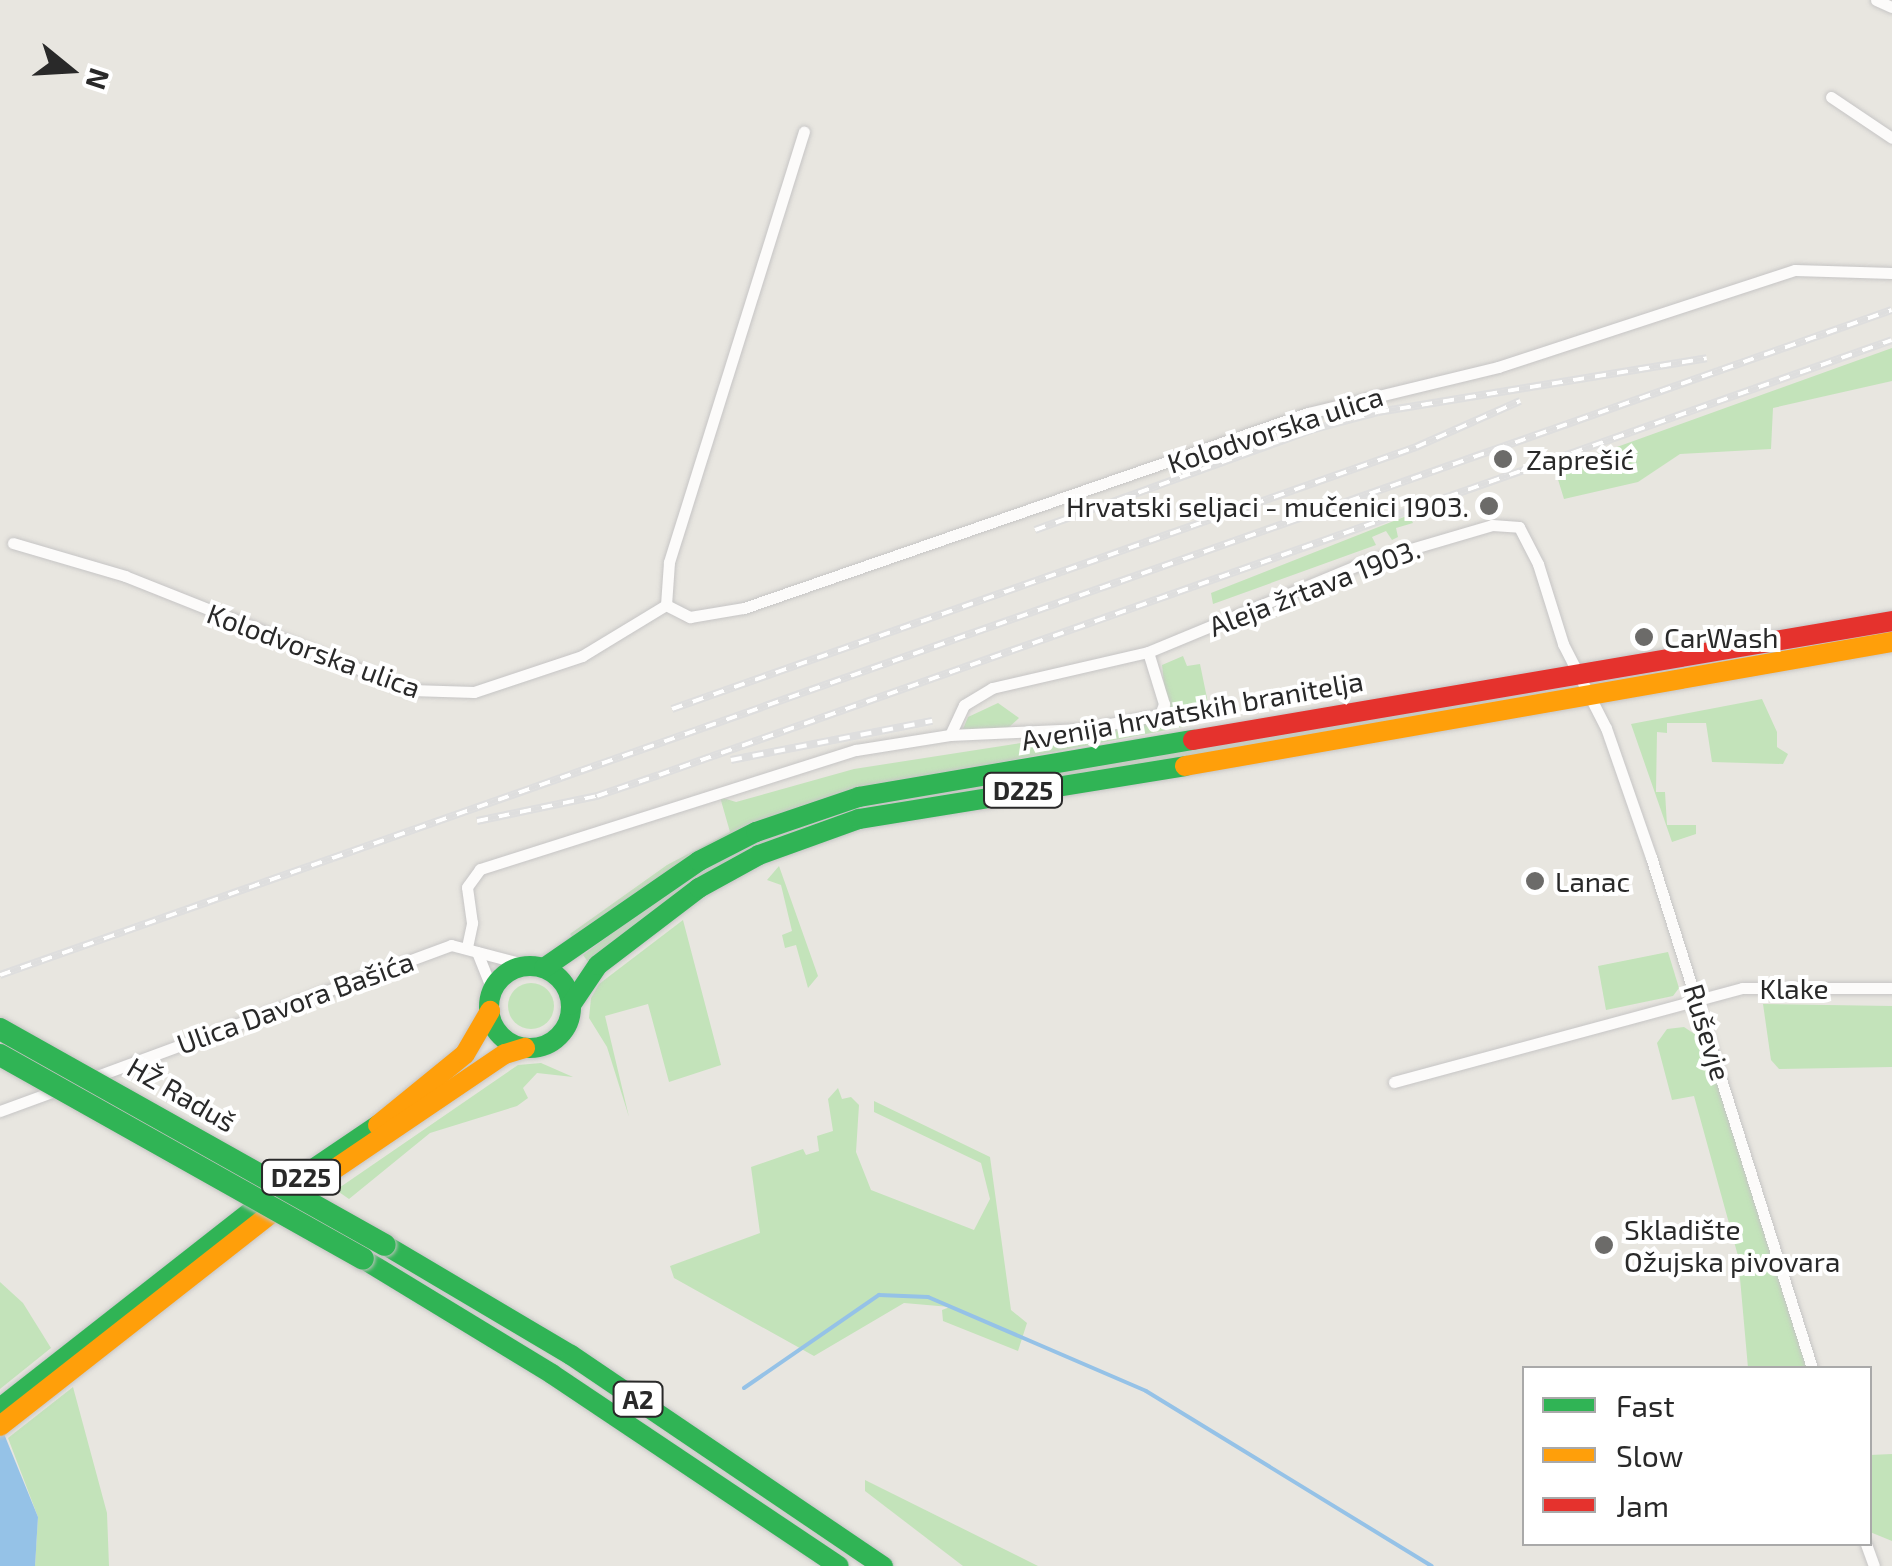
<!DOCTYPE html>
<html>
<head>
<meta charset="utf-8">
<style>
	body { margin:0 }
	#map { position:relative; width:1892px; height:1566px; overflow:hidden; background:#e8e6e0; font-family:"Exo 2",sans-serif }
	div>[style] { position:absolute }
	[style*='--x'] { left:calc(var(--x)*1px); top:calc(var(--y)*1px); width:calc(var(--w)*1px); rotate:calc(var(--a)*1deg) }
	.green>* { inset:0; background:#c3e3ba }
	.round { border-radius:50% }
	.water>* { inset:0; background:#95c2e7 }
	.stream>* { height:4px; margin:-2px; padding:0 2px; transform-origin:2px; border-radius:2px; background:#95c2e7 }
	.roads { filter:drop-shadow(0 0 2px #c6c5c5) drop-shadow(0 0 2px #c6c5c5) }
	.street>* { height:11px; margin:-5.5px; padding:0 5.5px; transform-origin:5.5px; border-radius:5.5px; background:#fcfbfa }
	.fast>* { height:20px; margin:-10px; padding:0 10px; transform-origin:10px; border-radius:10px; background:#30b455 }
	.fast>.ring { margin:-10px; padding:0; box-sizing:content-box; background:none; border:20px solid #30b455; border-radius:50% }
	.slow>* { height:20px; margin:-10px; padding:0 10px; transform-origin:10px; border-radius:10px; background:#ff9f0a }
	.jam>* { height:20px; margin:-10px; padding:0 10px; transform-origin:10px; border-radius:10px; background:#e5322d }
	.rail>* { height:8px; margin-top:-4px; transform-origin:0; background:repeating-linear-gradient(90deg,#fff 0 11px,#dedede 0 22px); box-sizing:border-box; border-block:2px solid #dedede }
	.bridges { filter:drop-shadow(0 0 2px #c4c3c1) drop-shadow(0 0 2px #c4c3c1) }
	.fast-bridge>* { height:22px; margin:-11px; padding:0 11px; transform-origin:11px; border-radius:11px; background:#30b455 }
	.dots>* { width:28px; height:28px; translate:-50% -50%; box-sizing:border-box; border:5px solid #fff; border-radius:50% }
	span { translate:-50% -50%; white-space:nowrap; text-align:center; line-height:1.15; -webkit-text-stroke:8px #fff; paint-order:stroke }
	.shield-label span { padding:2px 8px; background:#fff; border:2px solid; border-radius:8px; -webkit-text-stroke-width:0 }
	.shield-label { font-size:25px; color:#292929; font-weight:700 }
	.street-label { font-size:28px; color:#292929 }
	.poi-label { font-size:28px; color:#292929 }
	.left { translate:0 -50%; text-align:left }
	.right { translate:-100% -50%; text-align:right }
	.legend { position:absolute; left:1522px; top:1366px; width:350px; height:180px; box-sizing:border-box; background:#fff; border:2px solid #a9a9a9; margin:0; padding:12px 18px; list-style:none; font-size:30px; color:#292929 }
	.legend li { display:flex; align-items:center; gap:20px; height:50px }
	.legend b { width:50px; border:2px solid #a9a9a9 }
	.north { position:absolute; left:20px; top:20px; width:100px; height:100px; -webkit-text-stroke:8px #fff; paint-order:stroke; rotate:108deg; font-size:28px; font-weight:700; line-height:40px; text-align:center; color:#292929 }
	.north::after { content:''; display:block; margin:auto; width:35px; height:45px; background:#292929; clip-path:polygon(50% 0,100% 100%,50% 72%,0 100%) }
</style>
</head>
<body>
<div id="map">
	<div class="green">
		<i style="clip-path:polygon(1892px 348px,1892px 381px,1773px 408px,1771px 449px,1680px 454px,1638px 482px,1564px 499px,1556px 473px,1578px 461px)"></i>
		<i style="clip-path:polygon(1409px 515px,1413px 523px,1396px 528px,1398px 537px,1392px 540px,1386px 531px,1372px 537px,1376px 545px,1213px 604px,1211px 593px)"></i>
		<i style="clip-path:polygon(1183px 656px,1187px 666px,1200px 664px,1208px 703px,1217px 704px,1198px 724px,956px 771px,678px 865px,574px 939px,570px 934px,667px 865px,730px 832px,720px 797px,736px 802px,854px 769px,1168px 720px,1162px 665px)"></i>
		<i style="clip-path:polygon(1533px 692px,1380px 726px,847px 813px,757px 847px,668px 900px,588px 962px,583px 955px,685px 879px,755px 841px,843px 809px)"></i>
		<i style="clip-path:polygon(1762px 699px,1777px 732px,1777px 747px,1788px 754px,1783px 764px,1712px 762px,1706px 723px,1667px 723px,1667px 733px,1657px 732px,1656px 792px,1665px 792px,1667px 825px,1696px 825px,1696px 834px,1672px 842px,1631px 724px)"></i>
		<i style="clip-path:polygon(998px 703px,1019px 718px,1008px 728px,963px 729px,968px 717px)"></i>
		<i style="clip-path:polygon(779px 866px,818px 976px,808px 988px,796px 945px,785px 948px,782px 935px,792px 931px,781px 885px,767px 880px)"></i>
		<i style="clip-path:polygon(683px 920px,721px 1065px,669px 1082px,648px 1004px,605px 1016px,629px 1117px,607px 1047px,589px 1018px,591px 998px,599px 984px)"></i>
		<i style="clip-path:polygon(1668px 952px,1679px 988px,1673px 996px,1606px 1010px,1598px 966px)"></i>
		<i class="round" style="left:508px;top:983px;width:46px;height:46px"></i>
		<i style="clip-path:polygon(1763px 1004px,1892px 1006px,1892px 1067px,1779px 1069px,1771px 1060px)"></i>
		<i style="clip-path:polygon(1684px 1027px,1696px 1035px,1725px 1102px,1807px 1368px,1748px 1368px,1738px 1256px,1694px 1096px,1672px 1100px,1657px 1043px,1667px 1029px)"></i>
		<i style="clip-path:polygon(541px 1063px,573px 1077px,537px 1073px,523px 1088px,528px 1098px,517px 1106px,430px 1133px,349px 1199px,336px 1190px,518px 1065px)"></i>
		<i style="clip-path:polygon(838px 1088px,842px 1099px,851px 1097px,859px 1105px,856px 1152px,871px 1190px,974px 1230px,990px 1199px,981px 1163px,874px 1112px,874px 1101px,990px 1157px,1011px 1310px,1027px 1323px,1018px 1351px,943px 1321px,942px 1310px,950px 1307px,904px 1303px,814px 1356px,674px 1278px,670px 1266px,760px 1233px,751px 1167px,803px 1149px,806px 1155px,819px 1151px,817px 1136px,833px 1131px,828px 1099px)"></i>
		<i style="clip-path:polygon(0 1282px,23px 1303px,51px 1348px,0 1389px)"></i>
		<i style="clip-path:polygon(73px 1387px,107px 1513px,109px 1566px,35px 1566px,38px 1517px,8px 1438px)"></i>
		<i style="clip-path:polygon(1892px 1454px,1892px 1541px,1870px 1532px,1870px 1455px)"></i>
		<i style="clip-path:polygon(865px 1480px,1038px 1566px,963px 1566px,865px 1491px)"></i>
	</div>
	<div class="water">
		<i style="clip-path:polygon(0 1424px,38px 1517px,35px 1566px,0 1566px)"></i>
	</div>
	<div class="stream">
		<i style="--x:744;--y:1388;--w:164;--a:-34.6"></i>
		<i style="--x:879;--y:1295;--w:49;--a:2.3"></i>
		<i style="--x:928;--y:1297;--w:237;--a:23.3"></i>
		<i style="--x:1146;--y:1391;--w:335;--a:31.5"></i>
	</div>
	<div class="roads">
		<div class="street">
			<i style="--x:1876;--y:0;--w:17;--a:24"></i>
			<i style="--x:1831;--y:97;--w:73;--a:33.9"></i>
			<i style="--x:13;--y:543;--w:117;--a:16.4"></i>
			<i style="--x:125;--y:576;--w:308;--a:21.7"></i>
			<i style="--x:411;--y:690;--w:63;--a:1.8"></i>
			<i style="--x:474;--y:692;--w:114;--a:-18.4"></i>
			<i style="--x:582;--y:656;--w:98;--a:-31.3"></i>
			<i style="--x:666;--y:605;--w:27;--a:27"></i>
			<i style="--x:690;--y:617;--w:55;--a:-9.5"></i>
			<i style="--x:744;--y:608;--w:597;--a:-19.07"></i>
			<i style="--x:1308;--y:413;--w:195;--a:-13.6"></i>
			<i style="--x:1498;--y:367;--w:312;--a:-18.1"></i>
			<i style="--x:1795;--y:270;--w:97;--a:1.8"></i>
			<i style="--x:666;--y:605;--w:43;--a:-86"></i>
			<i style="--x:669;--y:562;--w:451;--a:-72.6"></i>
			<i style="--x:950;--y:735;--w:33;--a:-65"></i>
			<i style="--x:964;--y:705;--w:33;--a:-31"></i>
			<i style="--x:992;--y:688;--w:160;--a:-13"></i>
			<i style="--x:1148;--y:652;--w:233;--a:-22.5"></i>
			<i style="--x:1363;--y:563;--w:134;--a:-16.4"></i>
			<i style="--x:1492;--y:525;--w:27;--a:4"></i>
			<i style="--x:1519;--y:527;--w:42;--a:62.8"></i>
			<i style="--x:1538;--y:564;--w:84;--a:72.6"></i>
			<i style="--x:1563;--y:644;--w:94;--a:62.9"></i>
			<i style="--x:1606;--y:728;--w:137;--a:70.8"></i>
			<i style="--x:1651;--y:857;--w:536;--a:72.51"></i>
			<i style="--x:467;--y:947;--w:25;--a:-78"></i>
			<i style="--x:472;--y:923;--w:36;--a:-98"></i>
			<i style="--x:467;--y:887;--w:22;--a:-54"></i>
			<i style="--x:480;--y:869;--w:394;--a:-17.6"></i>
			<i style="--x:856;--y:750;--w:95;--a:-9.1"></i>
			<i style="--x:950;--y:735;--w:132;--a:-2.6"></i>
			<i style="--x:1082;--y:729;--w:79;--a:-10.2"></i>
			<i style="--x:1160;--y:715;--w:12;--a:-70"></i>
			<i style="--x:1164;--y:704;--w:54;--a:-107.1"></i>
			<i style="--x:477;--y:952;--w:43;--a:68.2"></i>
			<i style="--x:89;--y:1079;--w:386;--a:-20.3"></i>
			<i style="--x:451;--y:945;--w:83;--a:14.7"></i>
			<i style="--x:1394;--y:1082;--w:360;--a:-15.1"></i>
			<i style="--x:1742;--y:988;--w:150;--a:0"></i>
			<i style="--x:0;--y:1111;--w:61;--a:-20.2"></i>
			<i style="--x:1866;--y:1544;--w:23;--a:70"></i>
		</div>
		<div class="fast">
			<i class="ring" style="left:489px;top:966px;width:62px;height:62px"></i>
			<i style="--x:544;--y:968;--w:188;--a:-34.6"></i>
			<i style="--x:699;--y:861;--w:64;--a:-27"></i>
			<i style="--x:756;--y:832;--w:109;--a:-18.8"></i>
			<i style="--x:859;--y:797;--w:339;--a:-9.7"></i>
			<i style="--x:571;--y:1005;--w:48;--a:-56"></i>
			<i style="--x:598;--y:965;--w:127;--a:-37.3"></i>
			<i style="--x:699;--y:888;--w:68;--a:-28.8"></i>
			<i style="--x:759;--y:855;--w:106;--a:-19.8"></i>
			<i style="--x:859;--y:819;--w:330;--a:-9.2"></i>
			<i style="--x:385;--y:1245;--w:216;--a:30.6"></i>
			<i style="--x:571;--y:1355;--w:377;--a:34.1"></i>
			<i style="--x:363;--y:1259;--w:221;--a:31.3"></i>
			<i style="--x:552;--y:1374;--w:345;--a:33.8"></i>
			<i style="--x:0;--y:1408;--w:323;--a:-38.1"></i>
			<i style="--x:254;--y:1209;--w:150;--a:-34.1"></i>
		</div>
		<div class="slow">
			<i style="--x:1185;--y:766;--w:718;--a:-9.95"></i>
			<i style="--x:378;--y:1125;--w:112;--a:-39.2"></i>
			<i style="--x:465;--y:1054;--w:50;--a:-59.8"></i>
			<i style="--x:0;--y:1426;--w:363;--a:-38.1"></i>
			<i style="--x:286;--y:1202;--w:264;--a:-34.1"></i>
			<i style="--x:505;--y:1054;--w:21;--a:-17"></i>
		</div>
		<div class="jam">
			<i style="--x:1193;--y:740;--w:709;--a:-9.66"></i>
		</div>
	</div>
	<div class="rail">
		<i style="--x:1035;--y:530;--w:294;--a:-19.9"></i>
		<i style="--x:1311;--y:430;--w:69;--a:-15"></i>
		<i style="--x:1378;--y:412;--w:333;--a:-9.3"></i>
		<i style="--x:672;--y:709;--w:789;--a:-19.4"></i>
		<i style="--x:1416;--y:447;--w:114;--a:-23.9"></i>
		<i style="--x:731;--y:760;--w:205;--a:-11"></i>
		<i style="--x:477;--y:821;--w:123;--a:-11.8"></i>
		<i style="--x:597;--y:796;--w:65;--a:-18.7"></i>
		<i style="--x:659;--y:775;--w:1307;--a:-19.43"></i>
		<i style="--x:0;--y:975;--w:2005;--a:-19.37"></i>
	</div>
	<div class="bridges">
		<div class="fast-bridge">
			<i style="--x:0;--y:1029;--w:441;--a:29.3"></i>
			<i style="--x:0;--y:1055;--w:416;--a:29.3"></i>
		</div>
	</div>
	<div class="dots">
		<i style="left:1503px;top:459px;background:#6c6b69"></i>
		<i style="left:1489px;top:506px;background:#6c6b69"></i>
		<i style="left:1644px;top:637px;background:#6c6b69"></i>
		<i style="left:1535px;top:881px;background:#6c6b69"></i>
		<i style="left:1604px;top:1245px;background:#6c6b69"></i>
	</div>
	<div class="shield-label">
		<span style="left:1023px;top:790px">D225</span>
		<span style="left:301px;top:1177px">D225</span>
		<span style="left:638px;top:1399px">A2</span>
	</div>
	<div class="street-label">
		<span style="left:1275px;top:429px;rotate:-18deg">Kolodvorska ulica</span>
		<span style="left:1314px;top:587px;rotate:-21deg">Aleja žrtava 1903.</span>
		<span style="left:314px;top:650px;rotate:20deg">Kolodvorska ulica</span>
		<span style="left:1192px;top:710px;rotate:-10deg">Avenija hrvatskih branitelja</span>
		<span style="left:1794px;top:988px">Klake</span>
		<span style="left:295px;top:1002px;rotate:-20deg">Ulica Davora Bašića</span>
		<span style="left:1708px;top:1032px;rotate:73deg">Ruševje</span>
		<span style="left:182px;top:1094px;rotate:30deg">HŽ Raduš</span>
	</div>
	<div class="poi-label">
		<span class="left" style="left:1526px;top:459px">Zaprešić</span>
		<span class="right" style="left:1469px;top:506px">Hrvatski seljaci - mučenici 1903.</span>
		<span class="left" style="left:1664px;top:637px">CarWash</span>
		<span class="left" style="left:1555px;top:881px">Lanac</span>
		<span class="left" style="left:1624px;top:1245px">Skladište<br>Ožujska pivovara</span>
	</div>
	<ul class="legend">
	<li><b style="height:12px;background:#30b455"></b>Fast</li>
	<li><b style="height:12px;background:#ff9f0a"></b>Slow</li>
	<li><b style="height:12px;background:#e5322d"></b>Jam</li>
	</ul>
	<div class="north">N</div>
</div>
</body>
</html>
